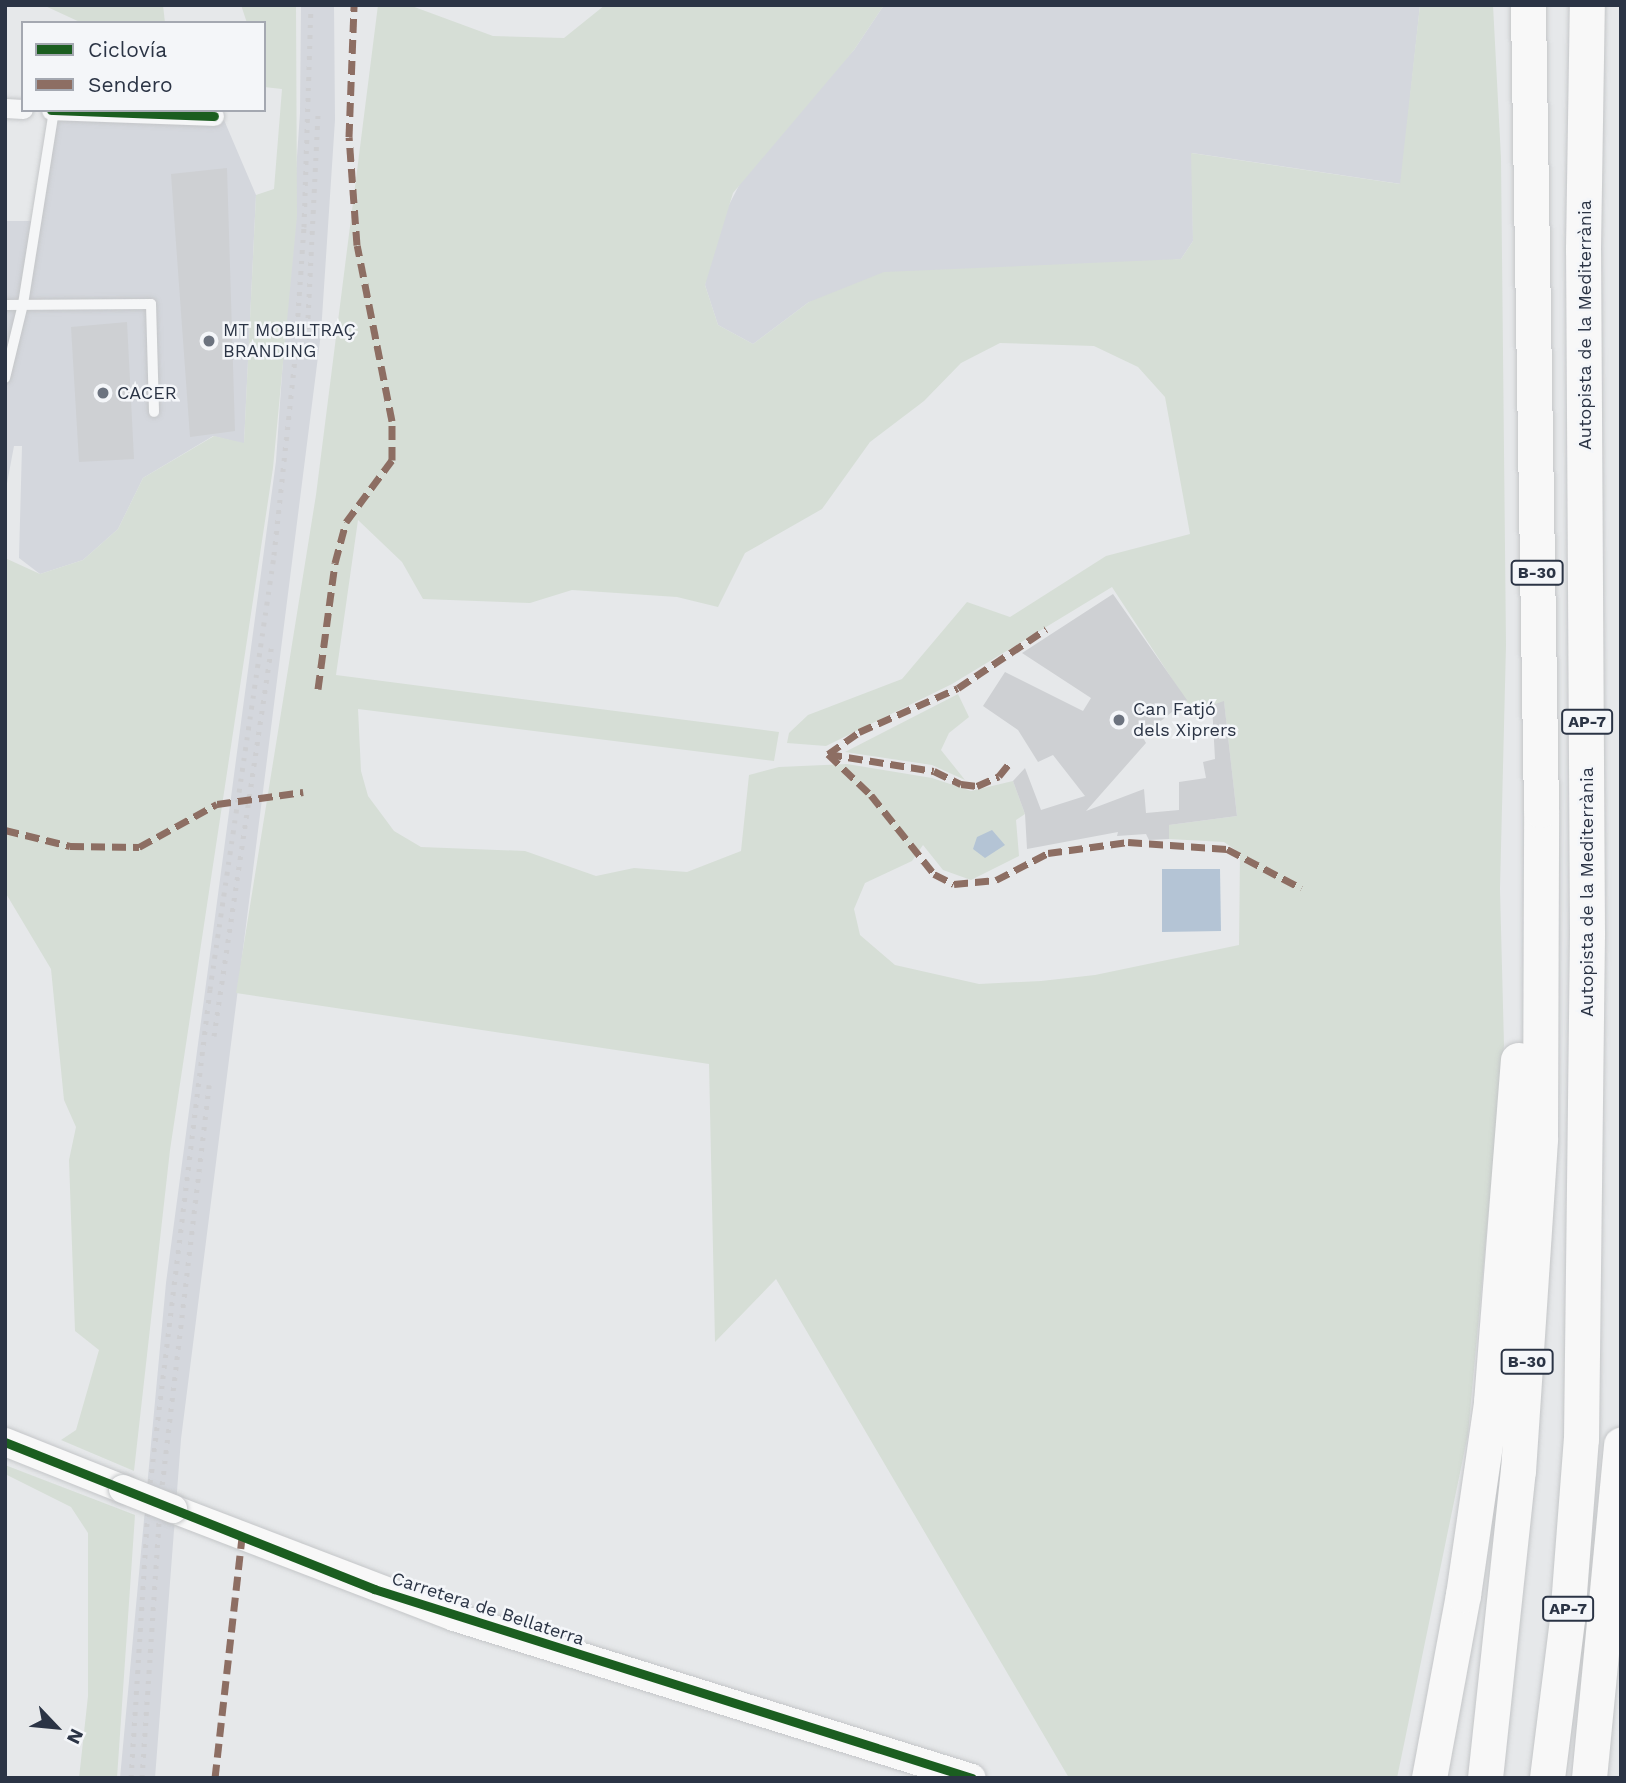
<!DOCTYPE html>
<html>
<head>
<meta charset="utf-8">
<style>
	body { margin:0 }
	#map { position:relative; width:1626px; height:1783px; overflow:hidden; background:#e6e8ea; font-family:"Work Sans",sans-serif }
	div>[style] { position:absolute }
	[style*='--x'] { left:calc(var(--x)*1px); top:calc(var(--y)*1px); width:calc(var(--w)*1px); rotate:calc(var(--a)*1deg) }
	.built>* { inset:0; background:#d4d7dd }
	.green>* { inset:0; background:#d6ded6 }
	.water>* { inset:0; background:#b4c4d5 }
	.building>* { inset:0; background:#ced0d3 }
	.roads { filter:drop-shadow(0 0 2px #c4c6c8) drop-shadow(0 0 2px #c4c6c8) }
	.lane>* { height:10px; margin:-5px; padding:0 5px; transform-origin:5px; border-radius:5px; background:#f5f6f7 }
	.street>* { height:19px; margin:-9.5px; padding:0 9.5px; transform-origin:9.5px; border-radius:9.5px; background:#f5f6f7 }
	.secondary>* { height:28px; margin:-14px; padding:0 14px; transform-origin:14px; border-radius:14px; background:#f8f8f8 }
	.highway>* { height:35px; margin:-17.5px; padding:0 17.5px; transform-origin:17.5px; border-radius:17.5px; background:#f8f8f8 }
	.rail>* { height:5px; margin-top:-2.5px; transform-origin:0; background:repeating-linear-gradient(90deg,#cecfd2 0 3.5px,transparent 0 10.5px) }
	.bridges { filter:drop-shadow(0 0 2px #c4c6c8) drop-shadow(0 0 2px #c4c6c8) }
	.secondary-bridge>* { height:28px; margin:-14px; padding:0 14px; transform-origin:14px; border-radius:14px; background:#f8f8f8 }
	.quiet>* { height:7px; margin-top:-3.5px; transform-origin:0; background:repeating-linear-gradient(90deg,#8d6e63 0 14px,transparent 0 21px) }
	.cycleway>* { height:9px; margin:-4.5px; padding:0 4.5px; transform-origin:4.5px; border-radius:4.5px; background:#1b5e20 }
	.dots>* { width:19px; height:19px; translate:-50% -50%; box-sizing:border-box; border:4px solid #f4f6f9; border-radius:50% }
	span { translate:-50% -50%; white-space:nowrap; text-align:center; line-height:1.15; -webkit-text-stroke:5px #f4f6f9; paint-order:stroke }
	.shield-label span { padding:2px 5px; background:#f4f6f9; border:2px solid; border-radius:5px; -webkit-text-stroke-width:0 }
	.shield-label { font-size:16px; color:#2b3445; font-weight:700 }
	.street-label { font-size:18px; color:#2b3445 }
	.poi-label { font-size:18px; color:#2b3445 }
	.left { translate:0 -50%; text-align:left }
	.frame { position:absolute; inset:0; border:7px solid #2b3445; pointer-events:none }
	.legend { position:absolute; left:21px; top:21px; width:245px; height:91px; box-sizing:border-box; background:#f4f6f9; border:2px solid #a4a8b1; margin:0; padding:9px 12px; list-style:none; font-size:21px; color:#2b3445 }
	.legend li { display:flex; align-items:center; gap:14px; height:35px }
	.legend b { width:35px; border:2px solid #a4a8b1 }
	.north { position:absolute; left:21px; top:1692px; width:70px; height:70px; -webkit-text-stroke:5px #f4f6f9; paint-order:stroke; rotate:116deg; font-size:19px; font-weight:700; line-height:28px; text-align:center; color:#2b3445 }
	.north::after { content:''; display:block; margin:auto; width:24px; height:32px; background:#2b3445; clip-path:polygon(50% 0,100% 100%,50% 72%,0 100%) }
</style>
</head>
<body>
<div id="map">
	<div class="built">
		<i style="clip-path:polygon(301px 5px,334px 5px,335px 120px,321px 333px,181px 1439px,155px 1778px,120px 1778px,166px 1283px,276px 461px,300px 113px)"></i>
		<i style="clip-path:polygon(884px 5px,1420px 5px,1401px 184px,1192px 153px,1193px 241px,1181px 259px,809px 302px,753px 344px,718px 325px,705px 285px,712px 238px,753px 158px,854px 50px)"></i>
		<i style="clip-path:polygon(54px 110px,224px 120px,256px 195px,244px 444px,213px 436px,143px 478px,118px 529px,83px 560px,40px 574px,19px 558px,22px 446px,14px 446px,5px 494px,5px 221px,36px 221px)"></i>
	</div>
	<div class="green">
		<i style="clip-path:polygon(43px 5px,163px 5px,165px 23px,82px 23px)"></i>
		<i style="clip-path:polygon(241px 5px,296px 5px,297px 216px,273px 468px,170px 1150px,134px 1471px,61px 1440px,76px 1430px,99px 1350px,75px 1331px,69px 1160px,76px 1127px,64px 1100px,51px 969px,5px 892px,5px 558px,40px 574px,83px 560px,118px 529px,143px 478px,214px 436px,244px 443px,256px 195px,274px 189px,282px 89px,264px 87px,264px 23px,247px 23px)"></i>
		<i style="clip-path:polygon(evenodd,378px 5px,409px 5px,493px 36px,564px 38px,605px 5px,884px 5px,854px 50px,733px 193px,705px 285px,718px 325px,753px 344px,809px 302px,884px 272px,1181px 259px,1193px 241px,1191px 153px,1400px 184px,1420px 5px,1493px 5px,1501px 158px,1506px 645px,1500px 889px,1504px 1045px,1468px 1434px,1397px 1778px,1069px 1778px,776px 1279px,715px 1342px,709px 1064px,236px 993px,316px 495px,378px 5px,1000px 343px,1094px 346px,1138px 367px,1165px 397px,1190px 534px,1106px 556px,1010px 617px,967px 602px,902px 679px,808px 715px,789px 733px,787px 743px,826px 746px,952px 684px,1112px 587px,1193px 711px,1224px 702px,1237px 816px,1169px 825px,1169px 839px,1224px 842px,1240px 853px,1239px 945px,1095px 975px,1041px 981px,979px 984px,895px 965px,860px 935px,854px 909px,865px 883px,912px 861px,923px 845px,943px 870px,971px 880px,1019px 856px,1016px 820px,1025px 814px,1013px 781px,971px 791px,932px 778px,847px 764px,779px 767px,749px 775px,741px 851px,687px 872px,634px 868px,596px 876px,525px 851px,421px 847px,394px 831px,368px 796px,361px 771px,358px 709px,774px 761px,779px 732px,336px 675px,358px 520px,402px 562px,423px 599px,530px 603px,572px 590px,677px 597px,718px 607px,745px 553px,822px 509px,870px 442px,924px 401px,961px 363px,1000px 343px)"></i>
		<i style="clip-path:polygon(958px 694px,969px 717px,949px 733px,941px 750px,965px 780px,932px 765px,845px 752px)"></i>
		<i style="clip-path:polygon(5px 1465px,135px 1515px,117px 1778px,79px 1778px,88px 1696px,88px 1533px,71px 1507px,5px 1474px)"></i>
	</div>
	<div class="water">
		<i style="clip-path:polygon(992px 830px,1005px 845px,985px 858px,973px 849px,977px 837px)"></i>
		<i style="clip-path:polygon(1162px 869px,1220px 869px,1221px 931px,1162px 932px)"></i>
	</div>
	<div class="building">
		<i style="clip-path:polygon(227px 168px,235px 431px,190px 437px,171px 174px)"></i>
		<i style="clip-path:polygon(127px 322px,134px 459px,79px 462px,71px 327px)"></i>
		<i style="clip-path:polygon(1113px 594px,1187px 700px,1142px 736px,1146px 743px,1086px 811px,1144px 789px,1146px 813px,1179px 810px,1179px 782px,1206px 778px,1203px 762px,1215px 759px,1212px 705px,1224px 701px,1237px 816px,1169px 825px,1169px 839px,1149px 840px,1146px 834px,1117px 836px,1118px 832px,1027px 849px,1025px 814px,1013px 781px,1025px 768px,1041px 810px,1085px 796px,1053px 755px,1038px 762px,1018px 730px,983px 706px,1005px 672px,1083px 711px,1091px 698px,1022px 653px)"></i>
	</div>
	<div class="roads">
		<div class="lane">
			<i style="--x:5;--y:305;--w:146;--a:-0.4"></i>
			<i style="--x:151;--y:304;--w:108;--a:88.4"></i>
			<i style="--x:5;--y:378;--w:76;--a:-76.3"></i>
			<i style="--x:23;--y:304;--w:196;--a:-80.9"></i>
		</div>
		<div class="street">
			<i style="--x:5;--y:108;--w:18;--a:3"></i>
			<i style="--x:51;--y:110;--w:163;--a:2.1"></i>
		</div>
		<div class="secondary">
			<i style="--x:5;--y:1442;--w:127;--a:21.7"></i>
			<i style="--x:173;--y:1509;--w:301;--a:21"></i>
			<i style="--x:454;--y:1617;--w:542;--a:17.27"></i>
		</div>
		<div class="highway">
			<i style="--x:1429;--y:1778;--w:186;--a:-79.5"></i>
			<i style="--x:1463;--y:1595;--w:195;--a:-81.7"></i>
			<i style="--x:1491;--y:1402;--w:343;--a:-85.5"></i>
			<i style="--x:1485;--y:1778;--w:309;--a:-83.9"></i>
			<i style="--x:1518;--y:1471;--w:334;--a:-86.2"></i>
			<i style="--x:1540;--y:1138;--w:328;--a:-89.8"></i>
			<i style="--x:1541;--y:810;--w:805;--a:-90.93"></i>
			<i style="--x:1547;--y:1778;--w:160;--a:-82.8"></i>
			<i style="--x:1567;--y:1619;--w:181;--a:-85.6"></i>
			<i style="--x:1581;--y:1439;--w:505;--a:-89.32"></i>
			<i style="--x:1587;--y:934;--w:685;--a:-90.33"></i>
			<i style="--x:1583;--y:249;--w:244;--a:-89.1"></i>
			<i style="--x:1589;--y:1778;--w:335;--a:-84.5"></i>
		</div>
	</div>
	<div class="rail">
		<i style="--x:307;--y:339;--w:224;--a:-87.2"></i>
		<i style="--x:214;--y:1036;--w:392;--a:-81.6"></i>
		<i style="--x:131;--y:1778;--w:286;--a:-86.4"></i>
		<i style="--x:149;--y:1493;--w:508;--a:-83.1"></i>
		<i style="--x:210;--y:989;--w:439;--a:-81.6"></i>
		<i style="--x:274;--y:555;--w:198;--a:-83.9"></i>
		<i style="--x:295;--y:358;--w:131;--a:-86.1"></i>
		<i style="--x:304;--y:227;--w:222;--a:-88.2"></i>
		<i style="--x:142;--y:1778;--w:284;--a:-86.2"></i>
		<i style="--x:161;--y:1495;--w:413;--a:-83.3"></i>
	</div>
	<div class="bridges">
		<div class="secondary-bridge">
			<i style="--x:123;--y:1489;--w:54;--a:21.8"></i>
		</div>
	</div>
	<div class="quiet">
		<i style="--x:318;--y:689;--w:127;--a:-82.3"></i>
		<i style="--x:335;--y:563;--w:42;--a:-75"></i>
		<i style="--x:346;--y:522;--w:77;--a:-53.4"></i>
		<i style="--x:392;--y:460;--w:39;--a:-90"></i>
		<i style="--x:392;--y:421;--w:179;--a:-101.2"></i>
		<i style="--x:357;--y:245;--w:108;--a:-94.2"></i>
		<i style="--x:349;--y:137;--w:132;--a:-87.8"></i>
		<i style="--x:828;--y:754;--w:59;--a:43.6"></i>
		<i style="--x:871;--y:795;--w:101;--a:51.4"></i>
		<i style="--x:934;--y:874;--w:22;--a:27"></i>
		<i style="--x:954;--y:884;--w:42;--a:-5.4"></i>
		<i style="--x:996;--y:880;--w:59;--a:-27.4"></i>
		<i style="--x:1048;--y:853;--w:81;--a:-7.8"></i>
		<i style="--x:1128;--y:842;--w:99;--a:4"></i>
		<i style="--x:1227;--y:849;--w:84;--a:27.8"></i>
		<i style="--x:828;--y:754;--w:38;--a:-35"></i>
		<i style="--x:859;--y:732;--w:108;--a:-24"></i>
		<i style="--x:958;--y:688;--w:106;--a:-33.8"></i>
		<i style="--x:828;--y:754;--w:107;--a:9.1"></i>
		<i style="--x:934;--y:771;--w:30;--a:26"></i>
		<i style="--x:961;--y:784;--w:16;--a:7"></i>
		<i style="--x:977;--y:786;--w:24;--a:-24"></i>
		<i style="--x:999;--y:776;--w:19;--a:-51"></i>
		<i style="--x:5;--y:830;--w:67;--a:13.8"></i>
		<i style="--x:70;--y:846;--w:69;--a:0.8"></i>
		<i style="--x:139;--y:847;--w:89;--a:-28.9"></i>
		<i style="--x:217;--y:804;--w:87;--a:-7.9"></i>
		<i style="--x:215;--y:1778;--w:242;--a:-83.6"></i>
	</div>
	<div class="cycleway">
		<i style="--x:51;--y:110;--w:163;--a:2.1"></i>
		<i style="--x:5;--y:1442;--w:397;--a:21.7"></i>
		<i style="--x:374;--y:1589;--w:627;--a:17.54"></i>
	</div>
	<div class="dots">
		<i style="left:209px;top:341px;background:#6c737f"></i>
		<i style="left:103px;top:393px;background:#6c737f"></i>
		<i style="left:1119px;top:720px;background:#6c737f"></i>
	</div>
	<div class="shield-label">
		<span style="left:1537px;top:573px">B-30</span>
		<span style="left:1587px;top:722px">AP-7</span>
		<span style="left:1527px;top:1362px">B-30</span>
		<span style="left:1568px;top:1609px">AP-7</span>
	</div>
	<div class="street-label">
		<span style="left:1585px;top:325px;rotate:-90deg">Autopista de la Mediterrània</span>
		<span style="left:1587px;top:892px;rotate:-90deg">Autopista de la Mediterrània</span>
		<span style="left:488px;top:1609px;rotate:18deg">Carretera de Bellaterra</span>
	</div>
	<div class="poi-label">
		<span class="left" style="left:223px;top:341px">MT MOBILTRAÇ<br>BRANDING</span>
		<span class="left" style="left:117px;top:393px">CACER</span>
		<span class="left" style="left:1133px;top:720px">Can Fatjó<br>dels Xiprers</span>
	</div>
	<div class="frame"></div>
	<ul class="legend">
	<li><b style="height:9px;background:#1b5e20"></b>Ciclovía</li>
	<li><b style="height:9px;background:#8d6e63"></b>Sendero</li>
	</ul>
	<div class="north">N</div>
</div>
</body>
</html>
